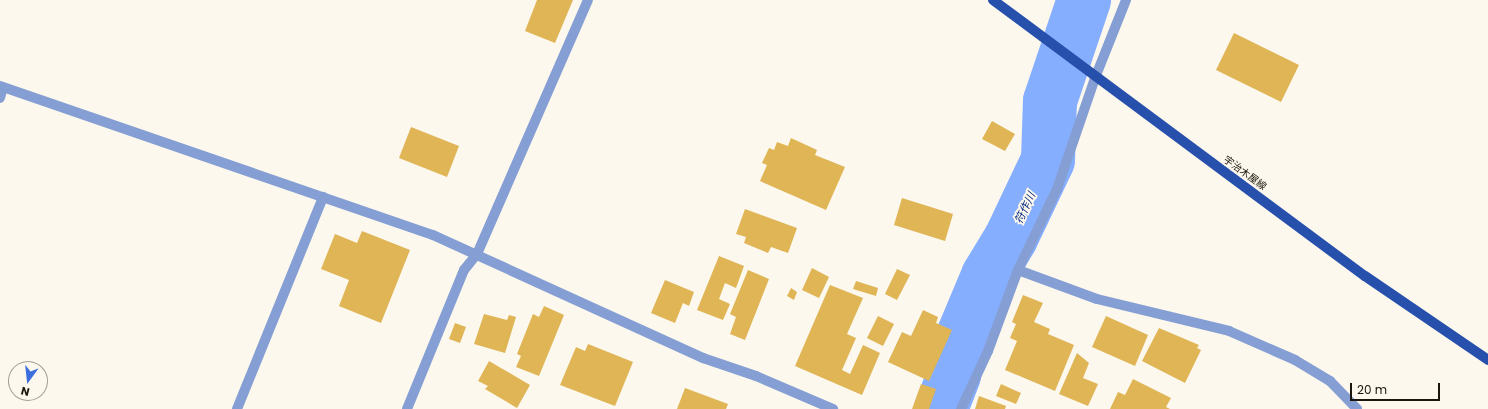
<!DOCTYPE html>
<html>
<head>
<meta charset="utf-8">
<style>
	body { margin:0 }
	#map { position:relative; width:1488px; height:409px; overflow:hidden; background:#fdf8ed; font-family:Poppins,"Noto Sans JP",sans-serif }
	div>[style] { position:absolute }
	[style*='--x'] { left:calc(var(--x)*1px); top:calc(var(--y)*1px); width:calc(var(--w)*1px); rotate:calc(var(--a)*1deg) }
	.river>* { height:54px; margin:-27px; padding:0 27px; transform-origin:27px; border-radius:27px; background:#86aefe }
	.building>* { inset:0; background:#dfb555 }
	.street>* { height:10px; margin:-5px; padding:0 5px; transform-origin:5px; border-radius:5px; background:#859fd4 }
	.primary>* { height:10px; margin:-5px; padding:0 5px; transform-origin:5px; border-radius:5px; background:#2750ad }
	span { translate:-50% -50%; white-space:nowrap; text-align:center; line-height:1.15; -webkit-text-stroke:3.5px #fdf8ed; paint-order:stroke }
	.street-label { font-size:10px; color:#1a160c }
	.water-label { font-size:11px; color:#082c85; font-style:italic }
	.north { position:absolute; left:8px; top:361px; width:40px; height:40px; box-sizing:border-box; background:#fdf8ed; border:1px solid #a29e93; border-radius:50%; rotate:195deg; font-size:11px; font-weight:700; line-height:16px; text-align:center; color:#1a160c }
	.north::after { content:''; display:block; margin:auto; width:14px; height:18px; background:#3c6ede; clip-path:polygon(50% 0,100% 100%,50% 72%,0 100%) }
	.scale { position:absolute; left:1350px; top:383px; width:90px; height:18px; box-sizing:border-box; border:2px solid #1a160c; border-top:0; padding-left:5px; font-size:12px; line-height:14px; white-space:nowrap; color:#1a160c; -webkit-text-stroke:3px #fdf8ed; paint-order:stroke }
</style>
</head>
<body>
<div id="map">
	<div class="river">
		<i style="--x:941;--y:409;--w:36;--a:-69"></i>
		<i style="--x:954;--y:375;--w:38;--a:-78"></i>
		<i style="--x:962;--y:338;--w:67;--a:-67.2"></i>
		<i style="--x:988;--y:276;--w:44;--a:-58.8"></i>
		<i style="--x:1011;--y:238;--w:86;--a:-64.6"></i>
		<i style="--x:1048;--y:160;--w:59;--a:-88.1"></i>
		<i style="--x:1050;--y:101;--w:107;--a:-71.4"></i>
	</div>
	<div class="building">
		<i style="clip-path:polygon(537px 0,573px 0,555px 43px,525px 31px)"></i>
		<i style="clip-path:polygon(1234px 33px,1299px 65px,1281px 102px,1216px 70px)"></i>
		<i style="clip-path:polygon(992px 121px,1015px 134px,1005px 151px,982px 139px)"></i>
		<i style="clip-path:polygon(411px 127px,459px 146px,447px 177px,399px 158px)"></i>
		<i style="clip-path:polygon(791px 138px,817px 150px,815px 155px,845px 167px,826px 210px,760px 181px,767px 165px,762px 163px,769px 148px,774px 150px,777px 142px,788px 146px)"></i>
		<i style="clip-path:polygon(902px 198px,953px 214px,945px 241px,894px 225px)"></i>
		<i style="clip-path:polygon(745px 209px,797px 228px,788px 253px,771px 247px,768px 253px,744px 243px,746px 237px,736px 234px)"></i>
		<i style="clip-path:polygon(362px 231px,410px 250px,381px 323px,339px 306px,349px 280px,321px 269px,335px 234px,357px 243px)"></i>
		<i style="clip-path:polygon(719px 256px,744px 266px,736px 288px,725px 283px,719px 299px,730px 304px,723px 320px,697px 310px)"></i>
		<i style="clip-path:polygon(812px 268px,829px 277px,819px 298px,802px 290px)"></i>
		<i style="clip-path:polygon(897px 269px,910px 275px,897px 300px,885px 294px)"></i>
		<i style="clip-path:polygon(748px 270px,769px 279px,745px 340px,730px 334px,736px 317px,730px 314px)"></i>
		<i style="clip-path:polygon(665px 280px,694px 292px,689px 306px,683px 303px,675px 323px,651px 313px)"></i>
		<i style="clip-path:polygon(856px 281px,878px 288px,876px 296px,853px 289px)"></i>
		<i style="clip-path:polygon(830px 285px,863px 298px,847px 334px,856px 338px,842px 370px,850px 374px,863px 345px,880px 353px,862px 395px,795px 366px)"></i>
		<i style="clip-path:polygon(791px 288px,797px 292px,794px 300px,787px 296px)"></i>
		<i style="clip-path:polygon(1023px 295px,1043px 303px,1034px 322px,1050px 329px,1048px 334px,1074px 345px,1055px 391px,1005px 370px,1017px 341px,1010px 338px,1016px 324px,1012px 322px)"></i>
		<i style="clip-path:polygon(544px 306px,564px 315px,539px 376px,516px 367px,521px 356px,517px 354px,533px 314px,539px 317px)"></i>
		<i style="clip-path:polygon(923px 310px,938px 317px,936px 323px,952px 330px,929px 381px,888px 362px,902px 332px,911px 336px)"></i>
		<i style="clip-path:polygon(484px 314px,507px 320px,509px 315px,516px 317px,505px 353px,474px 344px)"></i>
		<i style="clip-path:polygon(878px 316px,894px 324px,883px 346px,867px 338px)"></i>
		<i style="clip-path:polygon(1106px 316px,1148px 335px,1135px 366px,1092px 347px)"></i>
		<i style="clip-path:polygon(455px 323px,466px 327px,460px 343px,449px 339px)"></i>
		<i style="clip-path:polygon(1159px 328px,1199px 345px,1197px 348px,1201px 350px,1185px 383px,1142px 361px)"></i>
		<i style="clip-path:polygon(588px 344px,633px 362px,615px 406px,560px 385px,576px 347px,585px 351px)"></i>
		<i style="clip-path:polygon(1077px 353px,1089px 363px,1083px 378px,1098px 384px,1088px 406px,1059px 394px)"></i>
		<i style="clip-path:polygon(489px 361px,530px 385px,517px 408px,485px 389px,488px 386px,478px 381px)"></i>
		<i style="clip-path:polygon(1133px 379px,1171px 398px,1166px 407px,1170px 409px,1110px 409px,1118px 392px,1125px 395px)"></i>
		<i style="clip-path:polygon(921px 384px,936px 389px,929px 409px,912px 409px)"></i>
		<i style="clip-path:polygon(1001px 384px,1021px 393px,1016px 404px,996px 396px)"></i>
		<i style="clip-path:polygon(685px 388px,728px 404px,726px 409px,677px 409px)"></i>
		<i style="clip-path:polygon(979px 396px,1006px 406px,1005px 409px,975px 409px)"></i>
	</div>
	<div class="street">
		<i style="--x:0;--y:86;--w:458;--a:19"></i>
		<i style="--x:433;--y:235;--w:297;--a:24.5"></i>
		<i style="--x:703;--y:358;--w:56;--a:18.8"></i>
		<i style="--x:756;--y:376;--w:84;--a:23.2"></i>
		<i style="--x:0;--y:98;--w:11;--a:-75"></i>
		<i style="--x:1018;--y:270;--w:84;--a:20.2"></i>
		<i style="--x:1097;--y:299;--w:136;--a:13.6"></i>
		<i style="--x:1229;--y:331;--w:72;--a:23.7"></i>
		<i style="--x:1295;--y:360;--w:41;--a:31"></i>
		<i style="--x:1330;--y:381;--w:39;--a:46"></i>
		<i style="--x:237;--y:409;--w:229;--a:-67.9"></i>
		<i style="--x:407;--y:409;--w:150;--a:-67.7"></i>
		<i style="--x:464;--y:270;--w:21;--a:-51"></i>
		<i style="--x:477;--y:254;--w:277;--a:-66.4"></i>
		<i style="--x:961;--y:409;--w:64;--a:-65"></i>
		<i style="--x:988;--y:351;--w:86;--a:-69.7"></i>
		<i style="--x:1018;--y:270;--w:90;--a:-64.3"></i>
		<i style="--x:1057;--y:189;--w:117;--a:-71.1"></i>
		<i style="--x:1095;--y:78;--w:84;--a:-68.3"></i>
	</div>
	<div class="primary">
		<i style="--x:993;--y:0;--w:463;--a:36.6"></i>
		<i style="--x:1365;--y:276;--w:149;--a:34.3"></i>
	</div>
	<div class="street-label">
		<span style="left:1245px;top:173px;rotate:36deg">宇治木屋線</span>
	</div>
	<div class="water-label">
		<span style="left:1025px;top:208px;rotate:-65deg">符作川</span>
	</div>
	<div class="north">N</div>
	<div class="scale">20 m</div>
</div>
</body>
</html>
